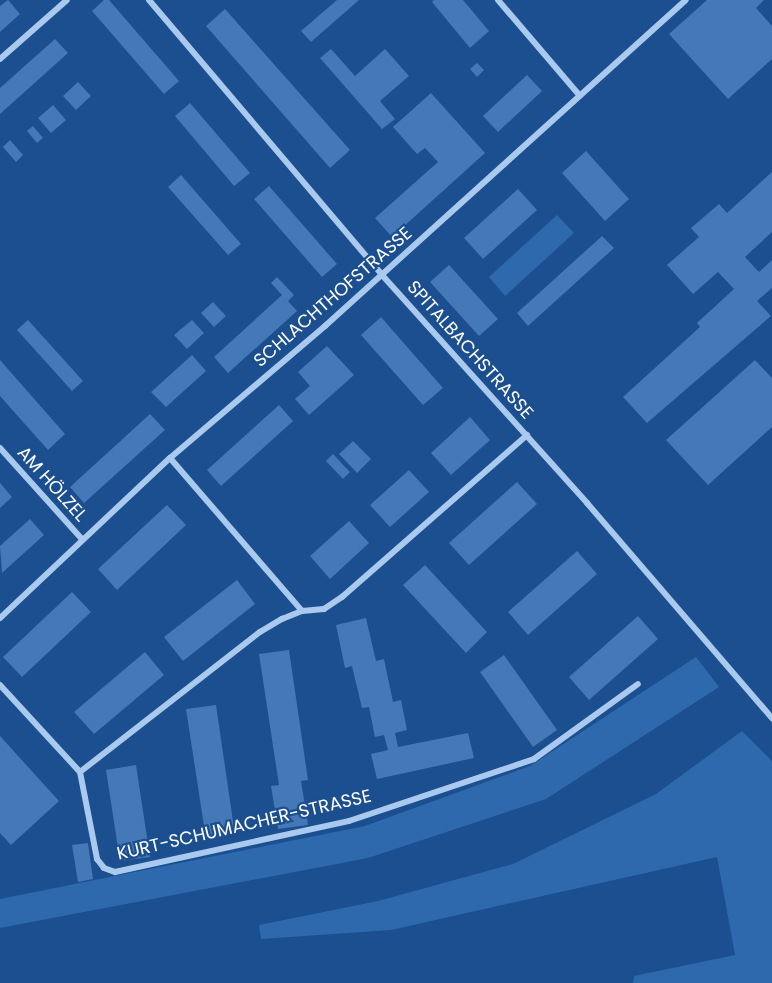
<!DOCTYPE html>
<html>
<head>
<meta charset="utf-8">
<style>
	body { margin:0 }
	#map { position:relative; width:772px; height:983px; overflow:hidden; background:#1b4f8f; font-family:Poppins,sans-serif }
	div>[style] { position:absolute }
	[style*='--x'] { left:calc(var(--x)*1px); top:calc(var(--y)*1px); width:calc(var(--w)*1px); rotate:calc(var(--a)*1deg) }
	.green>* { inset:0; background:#2e69ad }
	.building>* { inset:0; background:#4478b7 }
	.street>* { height:6px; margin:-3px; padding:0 3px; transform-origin:3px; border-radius:3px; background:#a9c9ee }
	span { translate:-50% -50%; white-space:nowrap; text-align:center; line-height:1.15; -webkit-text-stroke:4.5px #1b4f8f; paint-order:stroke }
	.street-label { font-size:18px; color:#fff }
</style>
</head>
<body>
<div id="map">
	<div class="green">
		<i style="clip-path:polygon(557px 215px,574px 233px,505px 296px,489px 277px)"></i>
		<i style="clip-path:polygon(696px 657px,719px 687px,546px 799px,368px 858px,0 928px,0 899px,365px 826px,530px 766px)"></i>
		<i style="clip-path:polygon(742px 731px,772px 761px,772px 983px,633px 983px,634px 976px,735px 955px,717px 857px,391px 930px,261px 939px,259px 925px,378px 901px,513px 864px,656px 794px)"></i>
	</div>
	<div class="building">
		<i style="clip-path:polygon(8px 0,20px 14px,0 32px,0 6px)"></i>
		<i style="clip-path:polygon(104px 0,109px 0,179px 81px,164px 94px,92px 11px)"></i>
		<i style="clip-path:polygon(337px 0,359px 0,311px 42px,301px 31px)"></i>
		<i style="clip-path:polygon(434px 0,463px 0,489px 31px,470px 48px,432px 2px)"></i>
		<i style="clip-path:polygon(707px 0,764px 0,756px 8px,772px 26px,772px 59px,728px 99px,669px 34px)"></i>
		<i style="clip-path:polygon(225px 9px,350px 150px,330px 168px,206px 26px)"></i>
		<i style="clip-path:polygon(55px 39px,68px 53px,0 114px,0 88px)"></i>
		<i style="clip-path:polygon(331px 49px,355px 76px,385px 49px,409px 76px,380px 101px,395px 119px,382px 129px,320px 58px)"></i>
		<i style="clip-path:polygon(477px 63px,484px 70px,477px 77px,470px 69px)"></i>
		<i style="clip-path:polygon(527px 75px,542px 91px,498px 132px,483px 116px)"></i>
		<i style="clip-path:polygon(78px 82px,91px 96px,76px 110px,63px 96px)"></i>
		<i style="clip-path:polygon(431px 93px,485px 153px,392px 237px,375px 218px,438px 162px,425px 148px,417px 154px,393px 127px)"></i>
		<i style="clip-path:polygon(190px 103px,250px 173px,234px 186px,175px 116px)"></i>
		<i style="clip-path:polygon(53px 105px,66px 120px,51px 133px,38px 118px)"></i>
		<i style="clip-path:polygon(33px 126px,43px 138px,37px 143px,27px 131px)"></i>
		<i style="clip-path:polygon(10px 140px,23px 155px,16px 162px,3px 147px)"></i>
		<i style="clip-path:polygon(586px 151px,629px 199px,605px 221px,562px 173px)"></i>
		<i style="clip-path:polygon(772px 172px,772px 232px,745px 257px,759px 272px,772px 260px,772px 288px,757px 301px,771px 316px,647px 423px,623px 397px,700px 327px,697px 323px,734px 289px,718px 272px,693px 294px,667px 265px,699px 237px,691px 228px,719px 204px,727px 213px)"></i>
		<i style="clip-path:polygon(181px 175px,241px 244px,228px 255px,168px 187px)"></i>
		<i style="clip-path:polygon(269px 186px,337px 264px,322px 277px,254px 199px)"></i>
		<i style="clip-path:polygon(518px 189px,537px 210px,483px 259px,464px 238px)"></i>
		<i style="clip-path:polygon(602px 236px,614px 248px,528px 326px,517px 313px)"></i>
		<i style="clip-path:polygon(449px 265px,498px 319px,479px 336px,430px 282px)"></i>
		<i style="clip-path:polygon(277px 277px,294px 295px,288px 301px,297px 311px,228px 373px,214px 357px,282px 295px,271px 283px)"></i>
		<i style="clip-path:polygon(213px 302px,226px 316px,214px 327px,201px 313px)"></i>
		<i style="clip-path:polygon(381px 317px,443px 388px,423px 405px,361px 335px)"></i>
		<i style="clip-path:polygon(28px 320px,83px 381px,72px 391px,17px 330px)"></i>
		<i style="clip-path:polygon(192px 320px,204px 333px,187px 349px,174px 335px)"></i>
		<i style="clip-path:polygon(327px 346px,354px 375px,309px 415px,295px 399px,310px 386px,298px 372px)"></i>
		<i style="clip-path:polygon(192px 355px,206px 371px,166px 407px,151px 392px)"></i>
		<i style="clip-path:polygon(0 360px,65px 434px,48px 450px,0 396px)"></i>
		<i style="clip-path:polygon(755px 360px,772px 378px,772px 427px,708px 485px,666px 440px)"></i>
		<i style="clip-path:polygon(279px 405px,293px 421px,221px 486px,207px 470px)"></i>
		<i style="clip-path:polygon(150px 414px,165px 430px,84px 503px,70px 487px)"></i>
		<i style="clip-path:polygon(470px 417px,490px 440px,451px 475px,431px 453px)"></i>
		<i style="clip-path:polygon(353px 441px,371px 459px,357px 473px,339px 454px)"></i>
		<i style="clip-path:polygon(333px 454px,350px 472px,343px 479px,326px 461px)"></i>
		<i style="clip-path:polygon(409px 470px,429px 492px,390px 527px,370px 505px)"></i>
		<i style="clip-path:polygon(517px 482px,537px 504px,469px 565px,449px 543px)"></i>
		<i style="clip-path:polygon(0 483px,12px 497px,0 508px)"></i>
		<i style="clip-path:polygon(167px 505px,186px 525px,117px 590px,98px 569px)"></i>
		<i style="clip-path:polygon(30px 519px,44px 535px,2px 573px,0 546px)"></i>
		<i style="clip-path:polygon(349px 521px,369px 543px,330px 579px,310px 556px)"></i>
		<i style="clip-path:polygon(577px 551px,597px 574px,528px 635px,508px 612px)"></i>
		<i style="clip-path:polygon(425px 565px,487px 632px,466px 653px,403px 585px)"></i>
		<i style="clip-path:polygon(237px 580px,255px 604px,183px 661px,164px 637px)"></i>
		<i style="clip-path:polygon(72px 592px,91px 612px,22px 677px,3px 657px)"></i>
		<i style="clip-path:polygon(638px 616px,658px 639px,589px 700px,569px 677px)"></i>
		<i style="clip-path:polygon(366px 618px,376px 661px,384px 659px,393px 702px,401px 700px,407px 730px,395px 733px,398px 747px,468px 733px,474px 758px,377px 779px,371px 754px,388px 750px,384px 735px,375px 737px,369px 707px,362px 708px,352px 666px,345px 668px,336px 625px)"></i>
		<i style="clip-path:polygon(289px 650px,308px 780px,301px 781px,308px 825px,278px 829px,271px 786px,279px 785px,259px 654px)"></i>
		<i style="clip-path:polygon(145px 652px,164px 675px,94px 734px,74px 712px)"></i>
		<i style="clip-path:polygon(504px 655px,557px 730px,533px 747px,480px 672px)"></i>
		<i style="clip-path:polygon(216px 705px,235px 835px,206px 839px,186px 709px)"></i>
		<i style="clip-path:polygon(0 736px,59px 801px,11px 845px,0 833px)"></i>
		<i style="clip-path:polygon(136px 765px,150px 857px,120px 861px,106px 770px)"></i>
		<i style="clip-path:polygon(88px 843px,93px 879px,78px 882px,72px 845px)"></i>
	</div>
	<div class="street">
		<i style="--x:149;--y:0;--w:360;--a:49.7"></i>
		<i style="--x:382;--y:275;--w:307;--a:48"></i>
		<i style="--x:587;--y:503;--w:284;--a:49.3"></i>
		<i style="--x:498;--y:0;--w:126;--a:49.5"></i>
		<i style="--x:0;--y:59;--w:89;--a:-41.4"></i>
		<i style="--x:0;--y:448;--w:122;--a:48"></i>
		<i style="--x:170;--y:458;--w:202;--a:49.2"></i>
		<i style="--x:0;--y:618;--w:233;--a:-43.3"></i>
		<i style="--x:170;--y:458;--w:204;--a:-40.4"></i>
		<i style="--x:325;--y:326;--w:486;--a:-42.1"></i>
		<i style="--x:0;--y:685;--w:118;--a:47.4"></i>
		<i style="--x:80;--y:772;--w:89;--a:78.9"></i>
		<i style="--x:97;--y:859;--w:11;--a:52"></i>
		<i style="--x:104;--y:868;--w:12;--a:20"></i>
		<i style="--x:115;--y:872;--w:239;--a:-12.3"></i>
		<i style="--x:349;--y:821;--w:195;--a:-18.5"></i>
		<i style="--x:534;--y:759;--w:128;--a:-35.8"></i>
		<i style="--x:80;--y:772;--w:228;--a:-37.9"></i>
		<i style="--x:260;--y:632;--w:26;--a:-31"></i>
		<i style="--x:282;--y:619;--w:22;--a:-22"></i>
		<i style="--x:302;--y:611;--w:22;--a:-5"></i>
		<i style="--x:324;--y:609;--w:22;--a:-34"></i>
		<i style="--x:342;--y:597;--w:246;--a:-41.2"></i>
	</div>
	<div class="street-label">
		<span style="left:333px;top:297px;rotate:-41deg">SCHLACHTHOFSTRASSE</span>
		<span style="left:470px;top:350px;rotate:48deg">SPITALBACHSTRASSE</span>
		<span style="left:52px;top:484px;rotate:48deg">AM HÖLZEL</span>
		<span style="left:244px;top:825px;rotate:-13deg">KURT-SCHUMACHER-STRASSE</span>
	</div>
</div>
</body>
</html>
